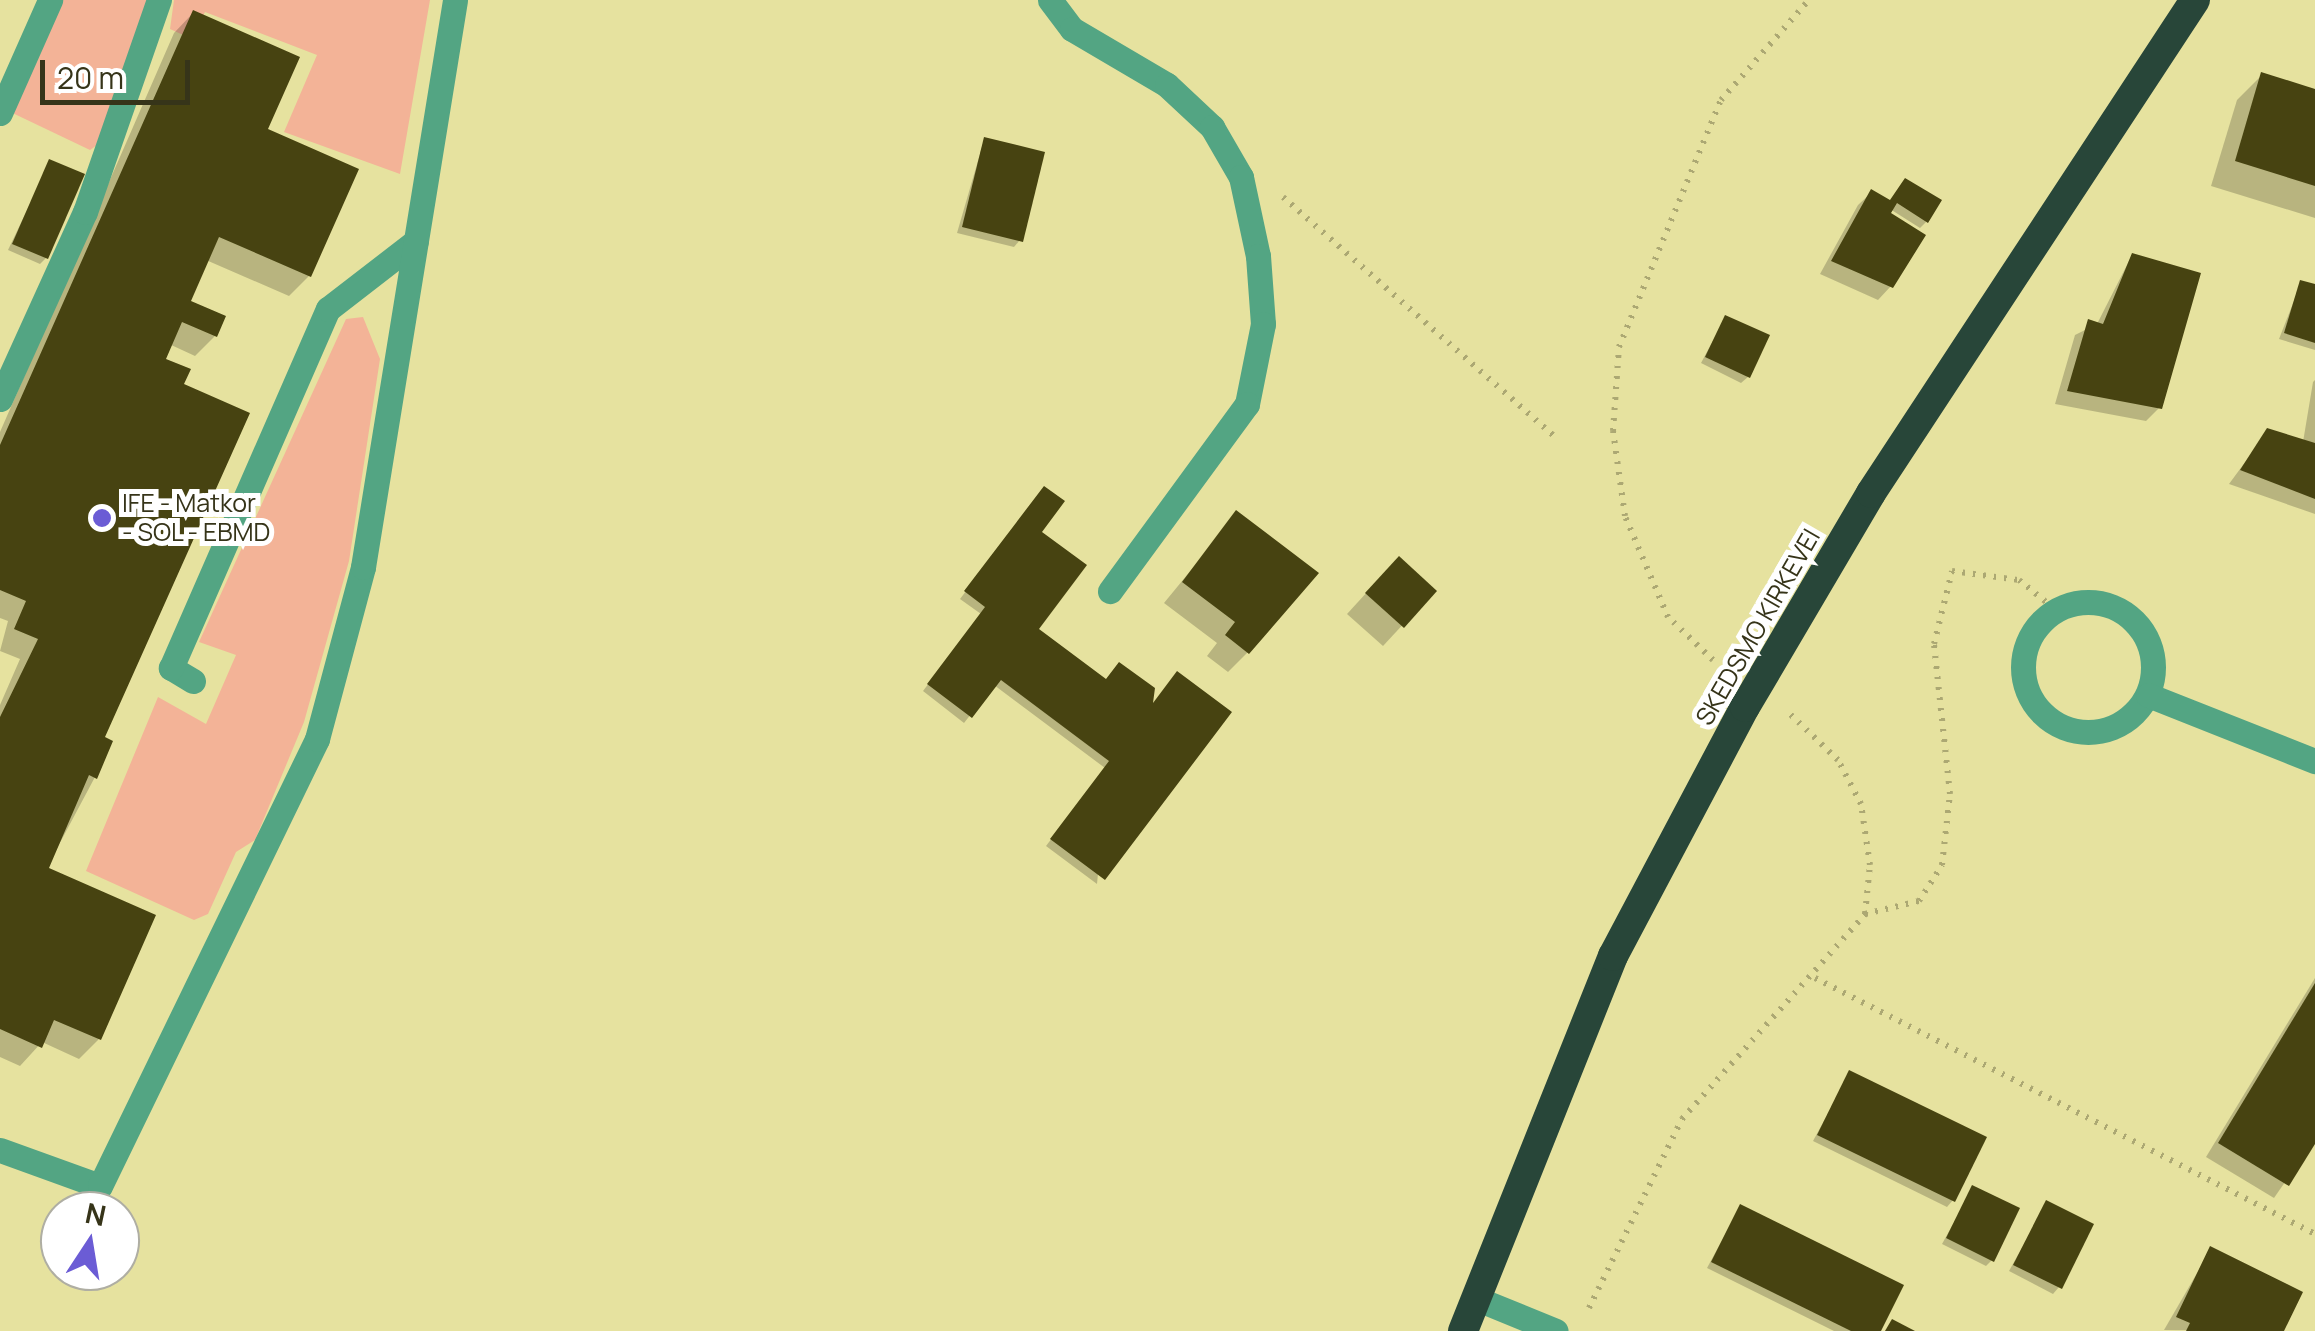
<!DOCTYPE html>
<html>
<head>
<meta charset="utf-8">
<style>
	body { margin:0 }
	#map { position:relative; width:2315px; height:1331px; overflow:hidden; background:#e6e29f; font-family:Manrope,sans-serif }
	div>[style] { position:absolute }
	[style*='--x'] { left:calc(var(--x)*1px); top:calc(var(--y)*1px); width:calc(var(--w)*1px); rotate:calc(var(--a)*1deg) }
	.green>* { inset:0; background:#f3b397 }
	.shadow>* { inset:0; background:#0003 }
	.building>* { inset:0; background:#474311 }
	.path>* { height:6px; margin-top:-3px; transform-origin:0; background:repeating-linear-gradient(90deg,#aca873 0 2.5px,transparent 0 10.5px) }
	.minor>* { height:25px; margin:-12.5px; padding:0 12.5px; transform-origin:12.5px; border-radius:12.5px; background:#53a583 }
	.minor>.ring { margin:-12.5px; padding:0; box-sizing:content-box; background:none; border:25px solid #53a583; border-radius:50% }
	.highway>* { height:30px; margin:-15px; padding:0 15px; transform-origin:15px; border-radius:15px; background:#284639 }
	.dots>* { width:28px; height:28px; translate:-50% -50%; box-sizing:border-box; border:5px solid #fff; border-radius:50% }
	span { translate:-50% -50%; white-space:nowrap; text-align:center; line-height:1.15; -webkit-text-stroke:10px #fff; paint-order:stroke }
	.poi-label { font-size:25px; color:#363419 }
	.left { translate:0 -50%; text-align:left }
	.street-label { font-size:25px; color:#363419 }
	.north { position:absolute; left:40px; top:1191px; width:100px; height:100px; box-sizing:border-box; background:#fff; border:2px solid #afaea3; border-radius:50%; rotate:12deg; font-size:28px; font-weight:700; line-height:40px; text-align:center; color:#363419 }
	.north::after { content:''; display:block; margin:auto; width:35px; height:45px; background:#6b5cd5; clip-path:polygon(50% 0,100% 100%,50% 72%,0 100%) }
	.scale { position:absolute; left:40px; top:60px; width:150px; height:45px; box-sizing:border-box; border:5px solid #363419; border-top:0; padding-left:12px; font-size:30px; line-height:35px; white-space:nowrap; color:#363419; -webkit-text-stroke:8px #fff; paint-order:stroke }
</style>
</head>
<body>
<div id="map">
	<div class="green">
		<i style="clip-path:polygon(50px 0,159px 0,113px 134px,90px 150px,2px 108px)"></i>
		<i style="clip-path:polygon(174px 0,430px 0,400px 174px,284px 132px,317px 55px,205px 12px,192px 39px,170px 29px)"></i>
		<i style="clip-path:polygon(363px 317px,380px 359px,349px 561px,304px 722px,255px 840px,236px 852px,208px 914px,194px 920px,86px 871px,158px 697px,206px 724px,236px 655px,199px 642px,346px 319px)"></i>
	</div>
	<div class="shadow">
		<i style="clip-path:polygon(193px 13px,265px 131px,309px 276px,289px 296px,206px 260px,188px 302px,215px 336px,195px 356px,169px 344px,162px 360px,181px 386px,95px 777px,46px 869px,99px 1039px,79px 1059px,42px 1042px,20px 1066px,0 1057px,0 705px,20px 659px,0 651px,8px 621px,0 618px,0 432px,174px 33px)"></i>
		<i style="clip-path:polygon(2262px 75px,2315px 91px,2315px 218px,2211px 186px,2237px 100px)"></i>
		<i style="clip-path:polygon(984px 140px,1020px 240px,1014px 247px,957px 233px)"></i>
		<i style="clip-path:polygon(50px 162px,46px 258px,40px 264px,8px 250px)"></i>
		<i style="clip-path:polygon(1905px 181px,1926px 222px,1920px 228px,1890px 209px,1891px 286px,1878px 300px,1820px 274px,1858px 205px,1872px 192px,1889px 203px)"></i>
		<i style="clip-path:polygon(2132px 255px,2159px 408px,2146px 421px,2055px 404px,2075px 335px,2097px 324px)"></i>
		<i style="clip-path:polygon(2301px 283px,2315px 287px,2315px 350px,2279px 339px)"></i>
		<i style="clip-path:polygon(1725px 318px,1748px 377px,1741px 383px,1701px 363px)"></i>
		<i style="clip-path:polygon(2313px 382px,2315px 380px,2315px 514px,2229px 484px,2268px 431px,2303px 442px)"></i>
		<i style="clip-path:polygon(1038px 495px,1036px 629px,1105px 682px,1119px 665px,1097px 884px,1046px 846px,1105px 768px,994px 685px,964px 723px,923px 691px,981px 614px,960px 599px)"></i>
		<i style="clip-path:polygon(1237px 514px,1248px 652px,1228px 672px,1207px 656px,1217px 643px,1164px 603px)"></i>
		<i style="clip-path:polygon(1379px 579px,1434px 591px,1383px 646px,1347px 614px)"></i>
		<i style="clip-path:polygon(2315px 978px,2315px 1139px,2274px 1198px,2206px 1157px)"></i>
		<i style="clip-path:polygon(1850px 1073px,1953px 1200px,1947px 1207px,1813px 1141px)"></i>
		<i style="clip-path:polygon(1973px 1188px,1992px 1260px,1986px 1266px,1942px 1244px)"></i>
		<i style="clip-path:polygon(2047px 1203px,2059px 1287px,2053px 1294px,2009px 1271px)"></i>
		<i style="clip-path:polygon(1740px 1207px,1878px 1331px,1834px 1331px,1707px 1268px)"></i>
		<i style="clip-path:polygon(2211px 1249px,2281px 1331px,2164px 1330px)"></i>
	</div>
	<div class="building">
		<i style="clip-path:polygon(193px 10px,300px 57px,268px 129px,359px 169px,311px 277px,219px 237px,191px 301px,226px 316px,217px 337px,182px 322px,166px 359px,191px 369px,184px 384px,250px 413px,105px 737px,113px 741px,97px 779px,89px 775px,49px 868px,156px 915px,101px 1040px,54px 1020px,42px 1048px,0 1029px,0 717px,38px 639px,14px 629px,26px 601px,0 590px,0 445px)"></i>
		<i style="clip-path:polygon(2261px 72px,2315px 89px,2315px 186px,2235px 161px)"></i>
		<i style="clip-path:polygon(984px 137px,1045px 152px,1023px 242px,962px 227px)"></i>
		<i style="clip-path:polygon(49px 159px,85px 174px,48px 259px,12px 244px)"></i>
		<i style="clip-path:polygon(1905px 178px,1942px 200px,1928px 223px,1897px 203px,1891px 213px,1926px 235px,1893px 288px,1831px 261px,1871px 189px,1890px 200px)"></i>
		<i style="clip-path:polygon(2132px 253px,2201px 273px,2162px 409px,2067px 391px,2088px 319px,2103px 324px)"></i>
		<i style="clip-path:polygon(2300px 280px,2315px 284px,2315px 343px,2284px 333px)"></i>
		<i style="clip-path:polygon(1725px 315px,1770px 335px,1750px 378px,1705px 357px)"></i>
		<i style="clip-path:polygon(2267px 428px,2315px 443px,2315px 499px,2240px 470px)"></i>
		<i style="clip-path:polygon(1044px 486px,1065px 501px,1042px 532px,1087px 565px,1039px 629px,1106px 679px,1119px 662px,1155px 688px,1153px 703px,1177px 671px,1232px 712px,1105px 880px,1050px 839px,1109px 761px,1001px 680px,972px 718px,927px 684px,985px 607px,964px 591px)"></i>
		<i style="clip-path:polygon(1236px 510px,1319px 573px,1249px 654px,1225px 635px,1235px 622px,1182px 582px)"></i>
		<i style="clip-path:polygon(1399px 556px,1437px 591px,1404px 628px,1365px 593px)"></i>
		<i style="clip-path:polygon(2315px 983px,2315px 1144px,2289px 1186px,2218px 1143px)"></i>
		<i style="clip-path:polygon(1849px 1070px,1987px 1137px,1955px 1202px,1817px 1135px)"></i>
		<i style="clip-path:polygon(1972px 1185px,2020px 1208px,1994px 1262px,1946px 1238px)"></i>
		<i style="clip-path:polygon(2046px 1200px,2094px 1224px,2062px 1289px,2013px 1265px)"></i>
		<i style="clip-path:polygon(1740px 1204px,1904px 1285px,1881px 1331px,1851px 1331px,1711px 1262px)"></i>
		<i style="clip-path:polygon(2210px 1246px,2303px 1292px,2284px 1331px,2186px 1331px,2190px 1323px,2176px 1317px)"></i>
		<i style="clip-path:polygon(1892px 1319px,1915px 1331px,1885px 1331px)"></i>
	</div>
	<div class="path">
		<i style="--x:1283;--y:197;--w:364;--a:41.4"></i>
		<i style="--x:1713;--y:660;--w:62;--a:-136.3"></i>
		<i style="--x:1668;--y:617;--w:110;--a:-113.1"></i>
		<i style="--x:1625;--y:516;--w:86;--a:-98"></i>
		<i style="--x:1613;--y:431;--w:84;--a:-85.9"></i>
		<i style="--x:1619;--y:347;--w:267;--a:-67.6"></i>
		<i style="--x:1721;--y:100;--w:133;--a:-48.7"></i>
		<i style="--x:1865;--y:914;--w:56;--a:-13.5"></i>
		<i style="--x:1919;--y:901;--w:43;--a:-57.4"></i>
		<i style="--x:1942;--y:865;--w:71;--a:-83.6"></i>
		<i style="--x:1950;--y:794;--w:151;--a:-96.1"></i>
		<i style="--x:1934;--y:644;--w:75;--a:-76.1"></i>
		<i style="--x:1952;--y:571;--w:68;--a:7.7"></i>
		<i style="--x:2019;--y:580;--w:48;--a:39"></i>
		<i style="--x:1815;--y:978;--w:562;--a:27.11"></i>
		<i style="--x:1589;--y:1308;--w:211;--a:-63.8"></i>
		<i style="--x:1682;--y:1119;--w:275;--a:-48.2"></i>
		<i style="--x:1865;--y:914;--w:49;--a:-84.2"></i>
		<i style="--x:1870;--y:865;--w:62;--a:-98.4"></i>
		<i style="--x:1861;--y:804;--w:50;--a:-117.6"></i>
		<i style="--x:1838;--y:760;--w:66;--a:-136.2"></i>
	</div>
	<div class="minor">
		<i style="--x:1050;--y:0;--w:36;--a:53"></i>
		<i style="--x:1072;--y:29;--w:110;--a:30.5"></i>
		<i style="--x:1167;--y:85;--w:62;--a:43"></i>
		<i style="--x:1212;--y:127;--w:58;--a:59.9"></i>
		<i style="--x:1241;--y:177;--w:81;--a:77.9"></i>
		<i style="--x:1258;--y:256;--w:68;--a:85.8"></i>
		<i style="--x:1263;--y:324;--w:82;--a:101.3"></i>
		<i style="--x:1247;--y:404;--w:232;--a:126.2"></i>
		<i style="--x:0;--y:113;--w:124;--a:-66.1"></i>
		<i style="--x:0;--y:399;--w:205;--a:-65.6"></i>
		<i style="--x:85;--y:212;--w:225;--a:-70.8"></i>
		<i class="ring" style="left:2023px;top:602px;width:105px;height:105px"></i>
		<i style="--x:193;--y:681;--w:26;--a:-149"></i>
		<i style="--x:171;--y:668;--w:392;--a:-66.4"></i>
		<i style="--x:328;--y:309;--w:111;--a:-37.7"></i>
		<i style="--x:2148;--y:695;--w:180;--a:21.6"></i>
		<i style="--x:0;--y:1150;--w:106;--a:19.8"></i>
		<i style="--x:100;--y:1186;--w:497;--a:-64.1"></i>
		<i style="--x:317;--y:739;--w:178;--a:-75"></i>
		<i style="--x:363;--y:567;--w:574;--a:-80.78"></i>
		<i style="--x:1475;--y:1298;--w:87;--a:22.2"></i>
	</div>
	<div class="highway">
		<i style="--x:1463;--y:1331;--w:404;--a:-68.2"></i>
		<i style="--x:1613;--y:956;--w:282;--a:-62.1"></i>
		<i style="--x:1745;--y:707;--w:248;--a:-59.5"></i>
		<i style="--x:1871;--y:493;--w:590;--a:-56.69"></i>
	</div>
	<div class="dots">
		<i style="left:102px;top:518px;background:#6b5cd5"></i>
	</div>
	<div class="poi-label">
		<span class="left" style="left:122px;top:518px">IFE - Matkor<br>- SOL - EBMD</span>
	</div>
	<div class="street-label">
		<span style="left:1758px;top:627px;rotate:-60deg">SKEDSMO KIRKEVEI</span>
	</div>
	<div class="north">N</div>
	<div class="scale">20 m</div>
</div>
</body>
</html>
